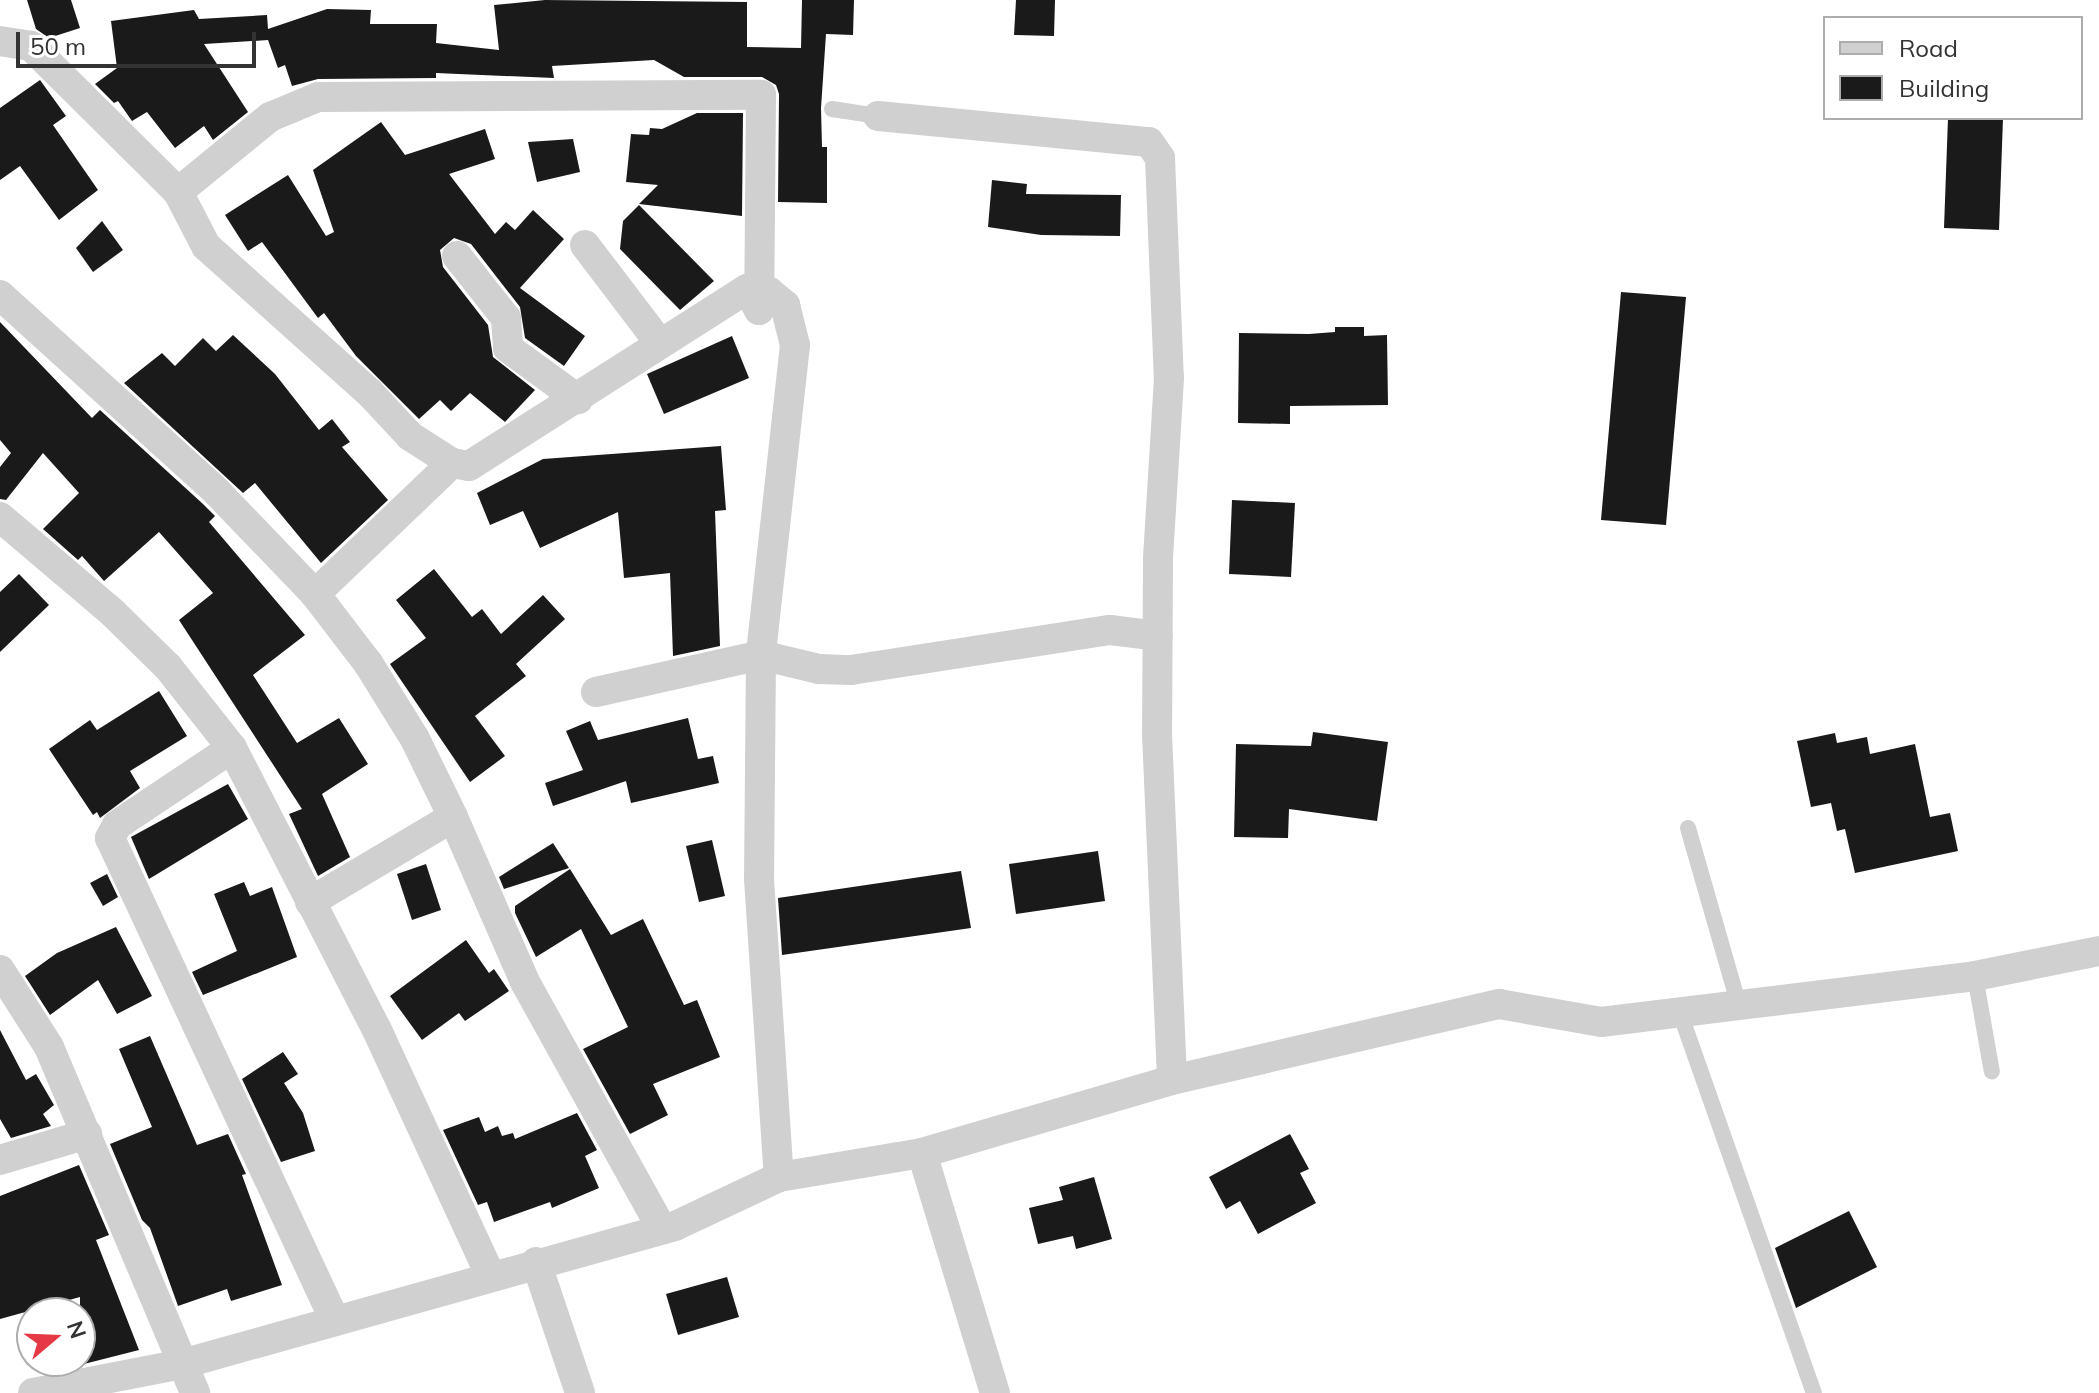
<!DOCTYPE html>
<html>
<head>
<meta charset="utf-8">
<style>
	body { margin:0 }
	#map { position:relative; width:2099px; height:1393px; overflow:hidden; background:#fff; font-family:Mulish,sans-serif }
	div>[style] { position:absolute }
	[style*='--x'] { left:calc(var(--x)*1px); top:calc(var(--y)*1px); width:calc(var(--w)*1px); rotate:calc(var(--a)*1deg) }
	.building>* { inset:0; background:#1a1a1a }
	.service>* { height:16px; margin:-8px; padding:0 8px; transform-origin:8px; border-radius:8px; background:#d0d0d0 }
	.minor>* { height:30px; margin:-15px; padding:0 15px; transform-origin:15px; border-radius:15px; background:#d0d0d0 }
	span { translate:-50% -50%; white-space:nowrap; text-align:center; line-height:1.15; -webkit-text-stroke:8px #fff; paint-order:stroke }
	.legend { position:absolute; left:1823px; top:16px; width:260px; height:104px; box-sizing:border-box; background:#fff; border:2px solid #adadad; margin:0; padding:10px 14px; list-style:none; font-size:24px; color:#333 }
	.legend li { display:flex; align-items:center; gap:16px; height:40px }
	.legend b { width:40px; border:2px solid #adadad }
	.north { position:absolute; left:16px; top:1297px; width:80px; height:80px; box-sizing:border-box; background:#fff; border:2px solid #adadad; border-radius:50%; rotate:71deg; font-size:22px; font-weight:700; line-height:32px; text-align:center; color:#333 }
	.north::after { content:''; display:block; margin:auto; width:28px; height:36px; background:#e63946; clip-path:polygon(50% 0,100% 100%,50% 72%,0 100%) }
	.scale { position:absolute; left:16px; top:32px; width:240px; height:36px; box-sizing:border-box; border:4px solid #333; border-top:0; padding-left:10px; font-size:24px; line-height:28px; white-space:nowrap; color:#333; -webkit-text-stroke:6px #fff; paint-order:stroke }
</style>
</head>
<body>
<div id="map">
	<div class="building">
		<i style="clip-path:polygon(27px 0,71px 0,80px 28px,49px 38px,36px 29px)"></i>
		<i style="clip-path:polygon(545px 0,747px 2px,747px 47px,801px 48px,802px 0,854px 0,853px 35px,826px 34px,821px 108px,822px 147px,827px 147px,827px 203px,778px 202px,779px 94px,776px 85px,762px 77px,684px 77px,654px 60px,552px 66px,554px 78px,436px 73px,436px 78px,318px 79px,292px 86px,285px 65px,278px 68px,268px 40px,204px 44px,248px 112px,213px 140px,204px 126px,175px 148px,147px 112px,132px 121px,118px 101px,114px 103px,95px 84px,117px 68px,111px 21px,194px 10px,199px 19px,267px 15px,268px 29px,327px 9px,371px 10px,370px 24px,437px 24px,436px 43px,499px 50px,494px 5px)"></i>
		<i style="clip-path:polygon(1016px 0,1055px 0,1054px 36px,1014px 35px)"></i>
		<i style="clip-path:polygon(40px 80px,66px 116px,53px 125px,98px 190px,59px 220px,20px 166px,0 180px,0 108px)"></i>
		<i style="clip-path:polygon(697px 113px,743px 113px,742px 216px,639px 204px,658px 185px,626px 182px,631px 134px,649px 135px,650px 128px,662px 129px)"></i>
		<i style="clip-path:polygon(1948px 118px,2003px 118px,1999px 230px,1944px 228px)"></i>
		<i style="clip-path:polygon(381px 122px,405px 155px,485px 129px,495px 159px,449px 174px,495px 234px,506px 222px,515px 230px,533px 210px,564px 239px,520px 288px,585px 336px,564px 366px,525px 338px,520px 307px,471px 244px,454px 238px,440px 250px,443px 267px,488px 325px,493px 357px,535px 390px,505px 422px,470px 393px,451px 411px,440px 400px,419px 419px,356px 356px,324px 313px,318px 318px,262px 242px,248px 251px,225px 215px,288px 175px,326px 236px,334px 232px,313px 170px)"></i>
		<i style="clip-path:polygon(573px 139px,580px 172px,537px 182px,528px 142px)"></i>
		<i style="clip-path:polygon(992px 180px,1027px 184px,1026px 194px,1121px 195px,1120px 236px,1041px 235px,988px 227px)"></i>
		<i style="clip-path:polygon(639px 205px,714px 281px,680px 310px,620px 249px,623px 221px)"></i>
		<i style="clip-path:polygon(102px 221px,123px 250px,93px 272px,76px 248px)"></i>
		<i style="clip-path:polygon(1621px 292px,1686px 297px,1666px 525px,1601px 520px)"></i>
		<i style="clip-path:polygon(0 322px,92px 418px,100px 410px,203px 504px,215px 516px,209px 522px,305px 635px,253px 675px,297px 743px,339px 718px,368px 764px,322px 794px,350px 857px,318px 876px,289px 814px,302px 809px,179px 620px,213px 593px,159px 532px,104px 581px,82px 556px,78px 560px,43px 529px,79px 493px,43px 453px,6px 500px,0 499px,0 467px,11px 453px,0 440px)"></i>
		<i style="clip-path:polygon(1335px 327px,1364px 327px,1364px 336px,1387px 335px,1388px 405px,1290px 406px,1290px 424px,1238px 423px,1239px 333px,1309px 334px,1335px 332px)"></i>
		<i style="clip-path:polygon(233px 335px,275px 374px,319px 430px,332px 419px,350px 442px,342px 447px,388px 500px,321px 563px,255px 483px,243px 493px,124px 383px,162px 353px,175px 366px,203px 338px,216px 351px)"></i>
		<i style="clip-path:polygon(732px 336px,749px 378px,664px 414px,647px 374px)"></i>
		<i style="clip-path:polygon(721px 446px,726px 510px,715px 511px,720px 646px,673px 656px,670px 573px,624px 578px,618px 512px,540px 548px,523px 511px,490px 525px,477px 493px,543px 459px)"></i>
		<i style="clip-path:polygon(1232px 500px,1295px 503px,1291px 577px,1229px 574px)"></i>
		<i style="clip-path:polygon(434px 569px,472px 617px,482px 609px,501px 634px,543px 595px,565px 619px,516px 664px,526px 676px,475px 716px,505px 756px,470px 782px,390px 664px,426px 638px,396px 600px)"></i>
		<i style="clip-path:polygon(19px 574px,49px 605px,0 652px,0 592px)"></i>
		<i style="clip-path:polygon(159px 691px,187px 736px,130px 771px,140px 788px,100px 818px,97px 812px,93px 815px,49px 749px,90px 720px,97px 730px)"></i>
		<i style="clip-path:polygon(688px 718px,698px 759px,713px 756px,719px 783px,631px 803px,626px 781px,553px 806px,545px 783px,583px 770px,566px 731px,590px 721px,598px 740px)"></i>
		<i style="clip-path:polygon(1313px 732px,1388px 742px,1377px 821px,1289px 809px,1288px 838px,1234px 837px,1236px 744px,1311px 746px)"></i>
		<i style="clip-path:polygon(1835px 733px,1837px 743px,1867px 737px,1870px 754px,1915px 744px,1930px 817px,1950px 813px,1958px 851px,1855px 873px,1845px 829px,1837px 831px,1831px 803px,1811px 807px,1797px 741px)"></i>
		<i style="clip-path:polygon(228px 784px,248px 819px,149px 879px,131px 837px)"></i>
		<i style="clip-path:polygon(712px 840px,725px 896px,699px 902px,686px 846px)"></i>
		<i style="clip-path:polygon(553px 843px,569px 868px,504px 889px,499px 877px)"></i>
		<i style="clip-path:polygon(1098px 851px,1105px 901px,1016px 914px,1009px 864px)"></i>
		<i style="clip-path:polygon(426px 864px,441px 910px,412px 920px,397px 874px)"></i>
		<i style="clip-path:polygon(570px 869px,611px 935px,643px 919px,684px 1005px,697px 1000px,720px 1057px,653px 1084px,668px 1115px,630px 1134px,583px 1049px,628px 1027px,581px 929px,536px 957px,515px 913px,515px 906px)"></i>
		<i style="clip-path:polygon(961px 871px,971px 928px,782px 955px,778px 898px)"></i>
		<i style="clip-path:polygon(107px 874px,118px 897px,103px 906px,90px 883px)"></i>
		<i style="clip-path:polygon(244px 882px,250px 896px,272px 887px,297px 957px,203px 995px,192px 972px,237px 951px,214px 894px)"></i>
		<i style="clip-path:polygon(116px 927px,152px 996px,117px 1014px,98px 980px,50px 1015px,25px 976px,57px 953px)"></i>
		<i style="clip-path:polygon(466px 940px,489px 973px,494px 969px,509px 991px,465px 1021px,459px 1013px,422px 1040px,390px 996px)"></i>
		<i style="clip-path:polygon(0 1030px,26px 1080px,36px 1074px,54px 1105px,43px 1114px,51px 1126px,11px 1138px,0 1119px)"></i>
		<i style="clip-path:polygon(150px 1036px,197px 1145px,228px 1134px,246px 1174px,242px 1175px,282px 1285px,231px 1301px,227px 1289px,178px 1306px,150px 1228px,142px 1220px,110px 1144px,152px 1127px,119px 1049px)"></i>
		<i style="clip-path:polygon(283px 1052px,298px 1074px,284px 1083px,303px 1113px,315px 1151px,281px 1162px,242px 1079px)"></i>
		<i style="clip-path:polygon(577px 1113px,597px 1150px,585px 1156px,599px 1188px,552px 1208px,550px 1202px,494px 1222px,487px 1202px,478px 1205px,443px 1130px,479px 1117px,485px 1132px,498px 1126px,502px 1136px,513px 1133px,515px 1139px)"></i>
		<i style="clip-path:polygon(1290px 1134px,1309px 1169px,1300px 1173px,1316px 1203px,1258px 1234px,1240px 1201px,1226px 1209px,1209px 1177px)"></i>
		<i style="clip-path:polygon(79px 1165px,109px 1235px,96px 1240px,139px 1350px,80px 1365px,80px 1297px,0 1319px,0 1196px)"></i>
		<i style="clip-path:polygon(1094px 1177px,1112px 1239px,1076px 1249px,1073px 1236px,1038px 1244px,1029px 1208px,1063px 1200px,1059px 1187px)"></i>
		<i style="clip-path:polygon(1849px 1211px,1877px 1267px,1796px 1308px,1775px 1248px)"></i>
		<i style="clip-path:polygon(727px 1277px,739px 1317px,678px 1335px,666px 1294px)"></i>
	</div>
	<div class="service">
		<i style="--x:832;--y:109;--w:47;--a:8.7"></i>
		<i style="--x:1688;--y:828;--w:181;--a:74"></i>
		<i style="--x:1975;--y:976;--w:97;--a:80"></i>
		<i style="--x:1679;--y:1010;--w:406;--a:70.6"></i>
	</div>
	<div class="minor">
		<i style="--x:0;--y:41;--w:31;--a:9"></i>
		<i style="--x:31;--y:46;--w:207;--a:44.8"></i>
		<i style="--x:178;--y:192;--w:61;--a:62.6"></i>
		<i style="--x:206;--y:246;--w:219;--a:41.9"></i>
		<i style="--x:369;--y:392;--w:60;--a:47"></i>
		<i style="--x:410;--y:436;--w:50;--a:32.7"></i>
		<i style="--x:452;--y:463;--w:17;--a:10"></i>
		<i style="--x:469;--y:466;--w:330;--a:-32.5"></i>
		<i style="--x:747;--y:289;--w:24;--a:60"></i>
		<i style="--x:759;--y:310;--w:21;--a:-61"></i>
		<i style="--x:769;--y:292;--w:21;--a:39"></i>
		<i style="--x:785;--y:305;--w:41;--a:76"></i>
		<i style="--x:795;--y:345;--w:312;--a:96.3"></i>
		<i style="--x:761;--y:655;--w:224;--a:90.5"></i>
		<i style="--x:759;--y:879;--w:299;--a:86.2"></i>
		<i style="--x:878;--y:116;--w:272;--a:5.5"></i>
		<i style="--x:1149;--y:142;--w:19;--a:55"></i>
		<i style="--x:1160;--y:158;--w:220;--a:87.7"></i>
		<i style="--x:1169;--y:378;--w:181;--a:93.5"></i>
		<i style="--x:1158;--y:559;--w:175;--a:90.3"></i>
		<i style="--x:1157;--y:734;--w:346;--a:87.5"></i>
		<i style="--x:178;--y:192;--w:119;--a:-39.2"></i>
		<i style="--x:270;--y:117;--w:52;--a:-22.6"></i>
		<i style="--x:318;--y:97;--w:443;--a:-0.3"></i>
		<i style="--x:761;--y:95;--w:215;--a:90.5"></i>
		<i style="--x:585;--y:245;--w:122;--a:52.7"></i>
		<i style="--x:457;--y:256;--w:79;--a:51.7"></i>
		<i style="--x:506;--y:318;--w:30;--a:86"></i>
		<i style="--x:508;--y:348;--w:87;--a:36.1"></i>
		<i style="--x:0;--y:295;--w:292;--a:42.2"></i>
		<i style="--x:216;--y:491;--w:143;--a:46.1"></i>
		<i style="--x:315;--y:594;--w:87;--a:52.5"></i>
		<i style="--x:368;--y:663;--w:89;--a:58.3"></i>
		<i style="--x:415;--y:739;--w:87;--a:64"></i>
		<i style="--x:453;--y:817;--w:180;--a:66.4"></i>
		<i style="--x:525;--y:982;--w:279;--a:61"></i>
		<i style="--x:0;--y:517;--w:148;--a:40.3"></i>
		<i style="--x:113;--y:613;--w:77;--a:44.5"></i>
		<i style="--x:168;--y:667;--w:103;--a:51.7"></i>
		<i style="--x:232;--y:748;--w:317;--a:62.8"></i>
		<i style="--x:377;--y:1030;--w:269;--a:65.2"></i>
		<i style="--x:315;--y:594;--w:190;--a:-43.7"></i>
		<i style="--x:596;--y:692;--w:169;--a:-12.6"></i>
		<i style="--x:761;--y:655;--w:60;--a:13.6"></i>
		<i style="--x:819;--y:669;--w:32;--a:2"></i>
		<i style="--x:851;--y:670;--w:262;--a:-8.8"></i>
		<i style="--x:1110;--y:630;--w:48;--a:7.1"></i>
		<i style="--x:232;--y:748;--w:138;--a:146.2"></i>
		<i style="--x:117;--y:825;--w:15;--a:118"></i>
		<i style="--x:110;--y:838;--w:533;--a:65.02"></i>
		<i style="--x:310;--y:902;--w:166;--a:-30.7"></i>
		<i style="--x:0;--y:970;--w:91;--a:57.5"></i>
		<i style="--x:49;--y:1047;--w:376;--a:67.1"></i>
		<i style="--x:922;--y:1153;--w:251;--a:73.1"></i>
		<i style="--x:0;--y:1160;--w:91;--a:-16.6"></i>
		<i style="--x:536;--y:1262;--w:138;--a:71.4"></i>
		<i style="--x:33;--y:1393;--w:152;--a:-11"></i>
		<i style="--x:182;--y:1364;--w:512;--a:-15.64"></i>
		<i style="--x:675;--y:1226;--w:115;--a:-25.2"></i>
		<i style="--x:779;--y:1177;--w:145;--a:-9.5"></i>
		<i style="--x:922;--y:1153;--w:260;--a:-16.3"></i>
		<i style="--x:1172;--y:1080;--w:336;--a:-13.1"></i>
		<i style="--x:1499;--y:1004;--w:104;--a:10"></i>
		<i style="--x:1601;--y:1022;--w:377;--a:-7"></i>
		<i style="--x:1975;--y:976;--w:126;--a:-11.4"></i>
	</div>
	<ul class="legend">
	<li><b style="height:10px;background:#d0d0d0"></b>Road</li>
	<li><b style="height:22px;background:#1a1a1a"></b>Building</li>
	</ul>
	<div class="north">N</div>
	<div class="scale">50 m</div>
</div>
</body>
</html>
